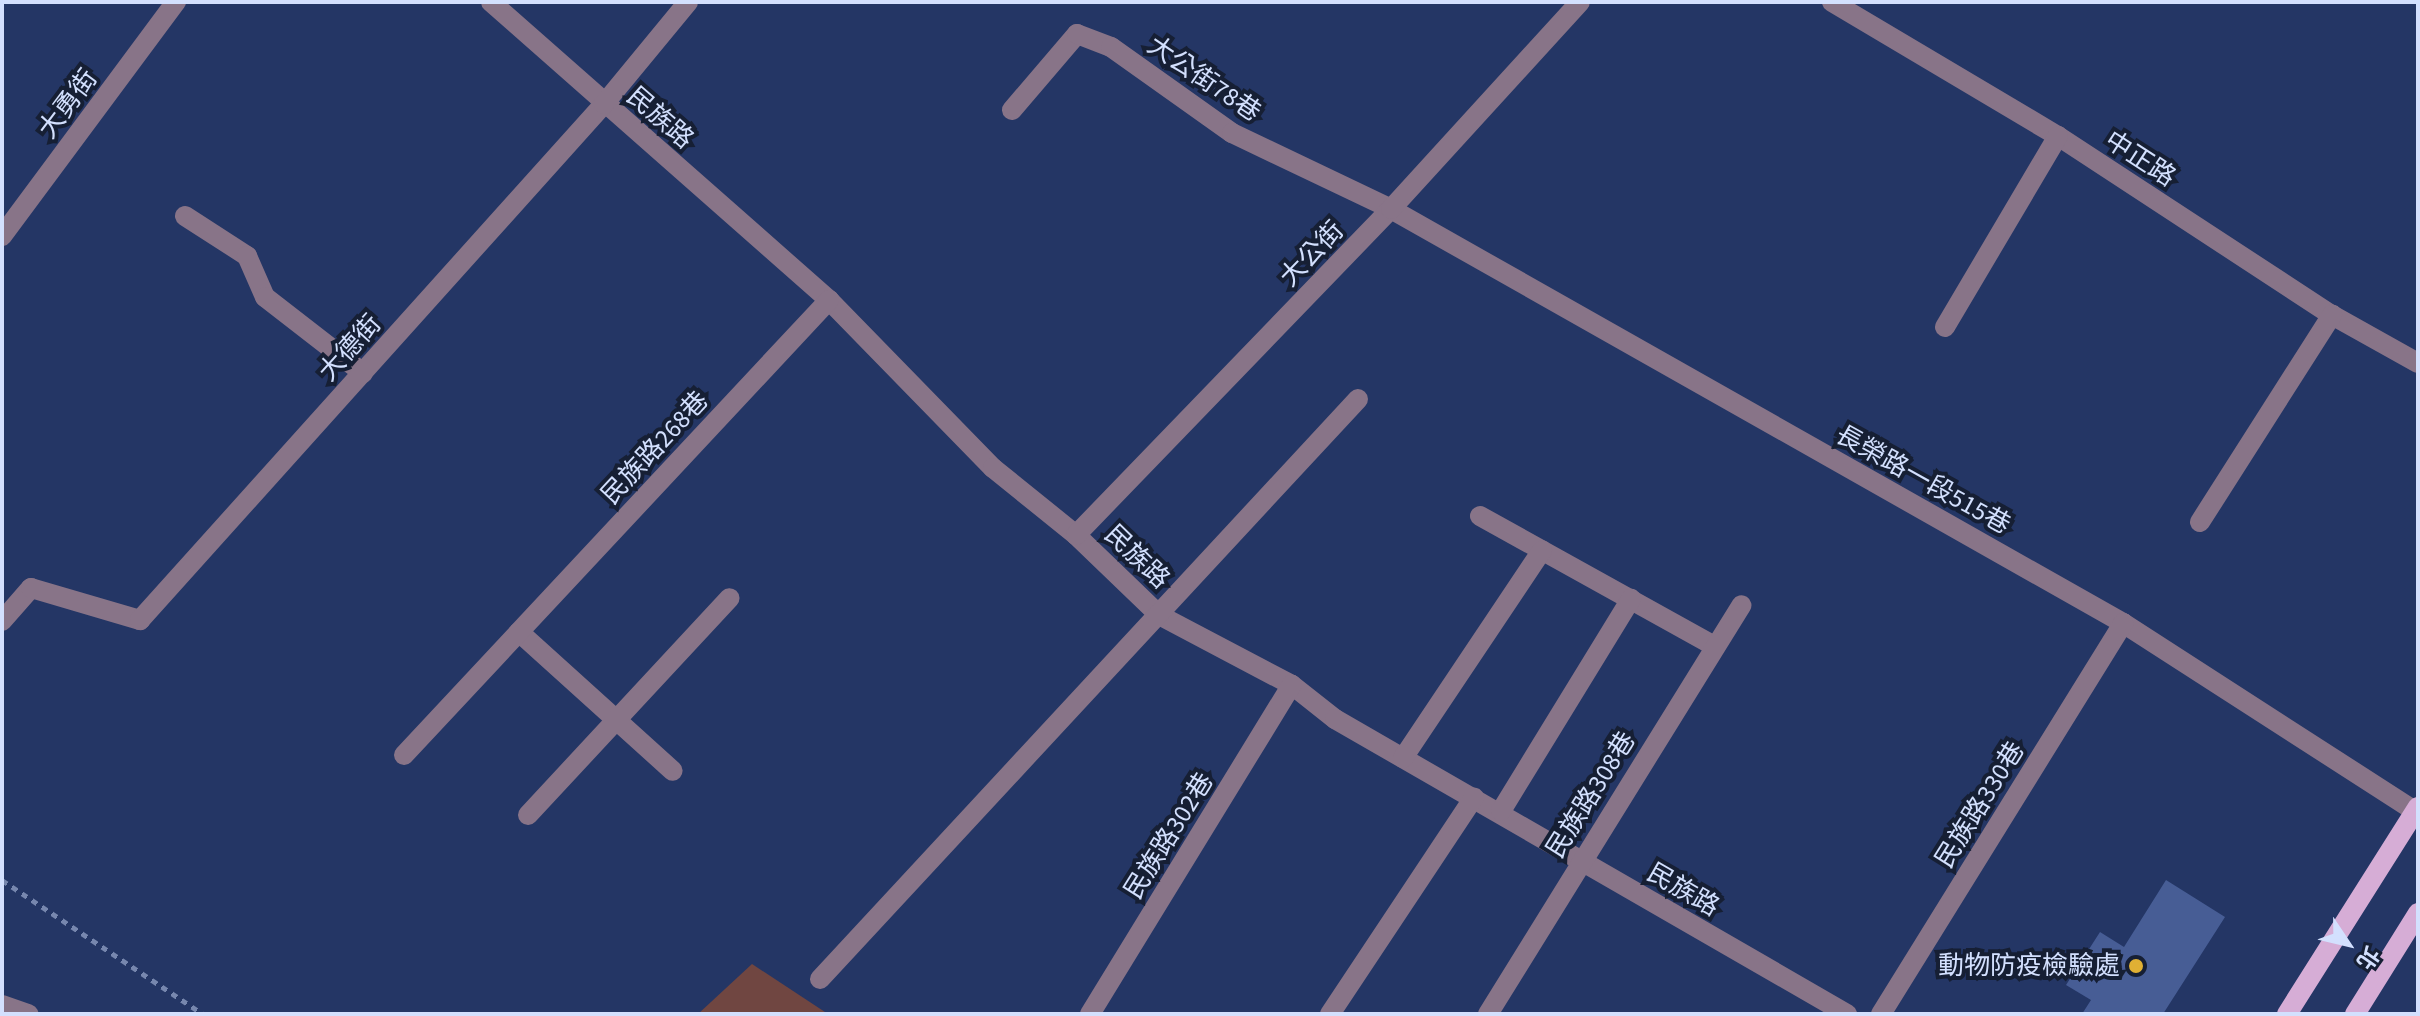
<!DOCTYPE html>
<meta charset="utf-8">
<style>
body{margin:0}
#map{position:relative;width:2420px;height:1016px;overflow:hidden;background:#243665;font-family:"Source Sans 3","Noto Sans TC",sans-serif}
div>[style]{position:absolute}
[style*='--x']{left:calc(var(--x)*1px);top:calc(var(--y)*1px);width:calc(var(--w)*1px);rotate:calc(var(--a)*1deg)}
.green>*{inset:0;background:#704641}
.building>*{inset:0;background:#475d95}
.path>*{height:5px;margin-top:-2.5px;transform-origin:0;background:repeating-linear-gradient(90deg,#7787ae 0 6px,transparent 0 12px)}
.minor>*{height:20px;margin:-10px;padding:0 10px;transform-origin:10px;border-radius:10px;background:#887488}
.major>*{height:20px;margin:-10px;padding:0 10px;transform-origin:10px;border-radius:10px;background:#d6add6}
.dots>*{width:22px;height:22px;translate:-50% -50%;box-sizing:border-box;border:4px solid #161f34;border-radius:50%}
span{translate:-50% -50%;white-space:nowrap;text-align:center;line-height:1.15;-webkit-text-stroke:8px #161f34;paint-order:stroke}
.street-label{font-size:26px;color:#d3e0fe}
.poi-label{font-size:26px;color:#d3e0fe}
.right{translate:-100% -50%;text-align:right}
.frame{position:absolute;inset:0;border:4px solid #d3e0fe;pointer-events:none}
.north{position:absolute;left:2308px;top:904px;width:80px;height:80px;-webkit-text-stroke:6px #161f34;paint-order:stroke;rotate:125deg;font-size:22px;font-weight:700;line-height:32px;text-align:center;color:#d3e0fe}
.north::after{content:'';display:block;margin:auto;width:28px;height:36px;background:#d3e0fe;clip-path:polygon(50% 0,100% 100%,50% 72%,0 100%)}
</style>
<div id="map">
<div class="green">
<i style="clip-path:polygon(752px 964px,828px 1014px,698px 1014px)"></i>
</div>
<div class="building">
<i style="clip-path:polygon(2166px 880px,2225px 917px,2163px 1014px,2082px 1014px,2091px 1000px,2066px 985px,2100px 932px,2124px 947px)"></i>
</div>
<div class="path">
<i style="--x:2;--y:880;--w:242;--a:33.7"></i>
</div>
<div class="minor">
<i style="--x:491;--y:2;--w:451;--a:41.4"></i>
<i style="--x:829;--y:300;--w:235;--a:45.7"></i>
<i style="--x:993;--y:468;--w:107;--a:38.9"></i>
<i style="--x:1076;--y:535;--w:115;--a:43.9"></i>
<i style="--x:1159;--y:615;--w:150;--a:27.8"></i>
<i style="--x:1292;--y:685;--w:55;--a:38.3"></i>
<i style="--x:1335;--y:719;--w:591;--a:29.95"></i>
<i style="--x:1832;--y:2;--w:263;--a:30.7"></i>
<i style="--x:2058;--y:136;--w:327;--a:33.2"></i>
<i style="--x:2332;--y:315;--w:98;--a:29.2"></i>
<i style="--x:1012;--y:110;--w:100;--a:-49.5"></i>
<i style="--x:1077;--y:34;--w:36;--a:21"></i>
<i style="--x:1111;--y:47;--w:148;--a:35.4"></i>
<i style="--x:1232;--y:133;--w:176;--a:25.5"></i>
<i style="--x:1391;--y:209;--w:841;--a:29.49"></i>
<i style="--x:2123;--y:623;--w:351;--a:32.8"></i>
<i style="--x:185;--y:216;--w:74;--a:32.8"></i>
<i style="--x:247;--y:256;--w:45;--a:66.3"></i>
<i style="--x:265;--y:297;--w:124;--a:37.8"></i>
<i style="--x:2;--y:236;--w:292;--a:-53.4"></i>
<i style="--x:1945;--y:327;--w:222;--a:-59.4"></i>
<i style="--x:1480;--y:516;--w:269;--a:29"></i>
<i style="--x:2200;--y:522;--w:246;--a:-57.5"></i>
<i style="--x:1076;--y:535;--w:453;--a:-46"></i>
<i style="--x:1391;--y:209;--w:280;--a:-47.6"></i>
<i style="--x:2;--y:621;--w:44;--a:-48.7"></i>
<i style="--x:31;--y:588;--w:114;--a:16.4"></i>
<i style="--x:140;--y:620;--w:694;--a:-48.04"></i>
<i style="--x:604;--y:104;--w:132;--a:-50.5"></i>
<i style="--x:519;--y:632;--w:207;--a:42.1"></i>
<i style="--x:404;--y:755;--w:623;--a:-46.95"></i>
<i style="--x:1403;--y:758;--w:250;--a:-56.2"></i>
<i style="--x:1501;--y:811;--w:249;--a:-58.5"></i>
<i style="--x:528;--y:815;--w:296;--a:-47.1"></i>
<i style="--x:820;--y:979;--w:791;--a:-47.15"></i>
<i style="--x:2;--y:1005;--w:28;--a:19"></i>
<i style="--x:1090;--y:1014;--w:386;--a:-58.5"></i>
<i style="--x:1330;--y:1014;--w:260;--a:-56.4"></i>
<i style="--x:1488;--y:1014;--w:481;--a:-58.2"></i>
<i style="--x:1881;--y:1014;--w:460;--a:-58.2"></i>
</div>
<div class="major">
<i style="--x:2287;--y:1014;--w:245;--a:-57.7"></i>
<i style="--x:2355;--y:1014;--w:119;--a:-58"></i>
</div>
<div class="dots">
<i style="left:2136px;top:966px;background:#e0b034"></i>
</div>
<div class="street-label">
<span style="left:1204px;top:79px;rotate:34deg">大公街78巷</span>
<span style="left:68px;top:104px;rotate:-53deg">大勇街</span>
<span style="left:660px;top:118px;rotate:41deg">民族路</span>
<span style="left:2140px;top:159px;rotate:33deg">中正路</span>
<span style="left:1312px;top:254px;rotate:-46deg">大公街</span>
<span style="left:350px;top:348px;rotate:-48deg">大德街</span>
<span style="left:655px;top:448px;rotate:-47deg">民族路268巷</span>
<span style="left:1923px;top:480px;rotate:29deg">長榮路一段515巷</span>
<span style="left:1137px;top:557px;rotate:44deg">民族路</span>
<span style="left:1591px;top:795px;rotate:-58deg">民族路308巷</span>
<span style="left:1980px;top:805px;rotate:-58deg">民族路330巷</span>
<span style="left:1169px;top:836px;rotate:-58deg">民族路302巷</span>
<span style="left:1683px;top:890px;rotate:30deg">民族路</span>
</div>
<div class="poi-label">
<span class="right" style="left:2120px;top:966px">動物防疫檢驗處</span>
</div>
<div class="frame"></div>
<div class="north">北</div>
</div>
